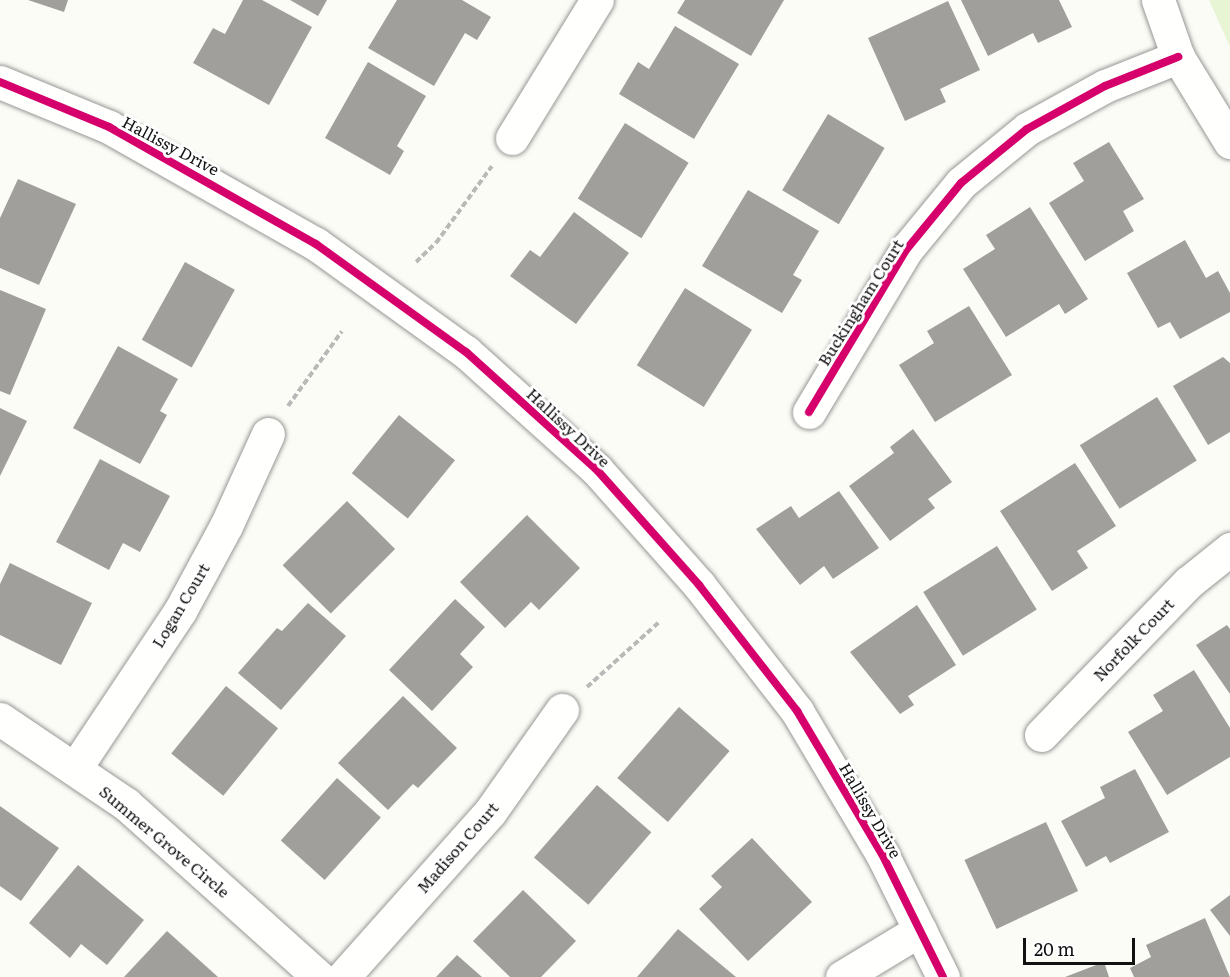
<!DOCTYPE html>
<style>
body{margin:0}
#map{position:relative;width:1230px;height:977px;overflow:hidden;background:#fcfcf7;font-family:Literata,serif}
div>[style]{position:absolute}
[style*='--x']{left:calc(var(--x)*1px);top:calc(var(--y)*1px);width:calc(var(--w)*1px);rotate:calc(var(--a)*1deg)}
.green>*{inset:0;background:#e7f5d5}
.building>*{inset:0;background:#a19f9c;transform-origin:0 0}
.path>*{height:4px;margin-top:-2px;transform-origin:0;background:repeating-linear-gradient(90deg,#b9b9b8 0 6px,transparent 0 9px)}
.roads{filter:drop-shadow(0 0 2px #979795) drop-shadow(0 0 2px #979795)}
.minor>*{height:33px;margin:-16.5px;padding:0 16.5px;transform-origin:16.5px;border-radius:16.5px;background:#fffffe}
.tertiary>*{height:33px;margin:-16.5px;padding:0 16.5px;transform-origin:16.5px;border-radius:16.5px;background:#fffffe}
.cycleway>*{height:8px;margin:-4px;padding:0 4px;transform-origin:4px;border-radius:4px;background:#d6006c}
span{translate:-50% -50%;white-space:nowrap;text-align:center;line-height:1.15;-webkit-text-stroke:6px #fff;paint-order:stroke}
.street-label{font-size:16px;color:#111}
.scale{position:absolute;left:1023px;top:938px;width:112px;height:27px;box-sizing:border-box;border:3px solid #111;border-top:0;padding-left:8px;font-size:18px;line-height:21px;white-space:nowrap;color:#111;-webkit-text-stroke:4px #fff;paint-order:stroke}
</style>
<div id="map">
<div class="green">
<i style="clip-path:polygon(1209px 0,1230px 0,1230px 47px)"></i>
</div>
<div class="building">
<i style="clip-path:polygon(28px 0,68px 0,64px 12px)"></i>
<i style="clip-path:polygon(243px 0,262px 0,312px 27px,269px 105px,193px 63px,213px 28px,225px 34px)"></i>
<i style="clip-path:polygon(290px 0,327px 0,318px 16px)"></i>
<i style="clip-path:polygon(397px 0,462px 0,491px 17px,477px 40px,465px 33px,434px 86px,368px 48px)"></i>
<i style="clip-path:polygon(685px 0,784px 0,751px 56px,677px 13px)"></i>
<i style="clip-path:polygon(961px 0,1059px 0,1072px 27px,1038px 43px,1033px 33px,988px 56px)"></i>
<i style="clip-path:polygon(948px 1px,980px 70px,940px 89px,946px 102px,905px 121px,868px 38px)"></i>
<i style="clip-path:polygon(675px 26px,739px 64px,694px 139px,619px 94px,638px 62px,649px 69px)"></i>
<i style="clip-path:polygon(368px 62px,426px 96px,397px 146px,404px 151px,390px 175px,325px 138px)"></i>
<i style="left:828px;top:114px;width:66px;height:89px;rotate:31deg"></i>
<i style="left:625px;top:123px;width:75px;height:89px;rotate:32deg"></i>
<i style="clip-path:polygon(1109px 142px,1144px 199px,1123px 211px,1134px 231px,1085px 261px,1049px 203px,1084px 181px,1073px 163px)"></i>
<i style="clip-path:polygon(18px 179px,76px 204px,39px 285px,0 268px,0 218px)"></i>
<i style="clip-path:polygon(748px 190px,819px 231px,793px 275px,802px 280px,782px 313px,702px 266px)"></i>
<i style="clip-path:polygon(1030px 207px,1088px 299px,1065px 314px,1059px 304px,1006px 337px,963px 269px,995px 249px,986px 235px)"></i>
<i style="clip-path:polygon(574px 212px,629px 253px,576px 324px,510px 276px,530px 250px,540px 257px)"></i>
<i style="clip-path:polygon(1185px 240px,1206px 278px,1218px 271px,1230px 293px,1230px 312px,1180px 339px,1170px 322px,1158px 328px,1127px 273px)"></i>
<i style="left:185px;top:262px;width:57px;height:89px;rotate:29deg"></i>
<i style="left:685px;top:288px;width:79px;height:91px;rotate:32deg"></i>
<i style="clip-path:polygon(0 290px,46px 309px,10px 395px,0 391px)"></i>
<i style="clip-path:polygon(969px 306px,1012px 375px,935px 422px,899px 365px,934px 343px,927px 331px)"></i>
<i style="clip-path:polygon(118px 346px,178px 379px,160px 411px,167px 415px,140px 464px,73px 428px)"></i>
<i style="clip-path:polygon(1223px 357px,1230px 363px,1230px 432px,1208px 445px,1173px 386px)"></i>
<i style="left:1157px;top:397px;width:75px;height:91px;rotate:58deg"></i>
<i style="clip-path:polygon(0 408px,27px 421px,0 476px)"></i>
<i style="left:399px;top:415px;width:72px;height:75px;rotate:39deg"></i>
<i style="clip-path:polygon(913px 429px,952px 482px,928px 499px,935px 508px,890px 541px,849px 486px,894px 453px,890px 447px)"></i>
<i style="clip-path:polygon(100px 459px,170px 496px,140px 552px,123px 543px,109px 570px,56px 542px)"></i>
<i style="clip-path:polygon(1075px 463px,1116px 526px,1077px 551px,1088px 568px,1052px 591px,1000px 511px)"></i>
<i style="clip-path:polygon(839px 491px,879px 548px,833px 579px,824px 566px,800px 585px,756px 529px,791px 506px,799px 518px)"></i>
<i style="left:347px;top:501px;width:68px;height:91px;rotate:45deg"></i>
<i style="clip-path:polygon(527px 515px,580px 568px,539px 610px,531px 602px,505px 628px,460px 582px)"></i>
<i style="left:997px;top:546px;width:75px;height:87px;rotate:58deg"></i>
<i style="clip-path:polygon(10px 563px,92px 603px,61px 665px,0 635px,0 584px)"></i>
<i style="clip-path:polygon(455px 599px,485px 627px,460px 654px,473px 667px,432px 711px,389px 670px)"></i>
<i style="clip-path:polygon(308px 603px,346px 636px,281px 710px,238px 673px,277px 628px,282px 631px)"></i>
<i style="clip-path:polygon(917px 605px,956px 665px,908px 696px,914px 705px,900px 714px,850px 652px)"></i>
<i style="clip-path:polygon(1227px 625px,1230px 629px,1230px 694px,1196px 645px)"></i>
<i style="clip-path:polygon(1194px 670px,1230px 728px,1230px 757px,1167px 795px,1128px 732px,1163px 711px,1153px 695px)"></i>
<i style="left:226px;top:686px;width:67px;height:87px;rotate:39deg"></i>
<i style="clip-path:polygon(403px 696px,457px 748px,418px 788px,413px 784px,388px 810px,338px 763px)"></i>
<i style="left:679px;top:707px;width:67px;height:94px;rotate:41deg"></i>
<i style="clip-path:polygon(1135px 769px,1169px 832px,1110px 863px,1106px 856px,1086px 867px,1061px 821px,1105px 798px,1100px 787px)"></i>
<i style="left:337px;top:778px;width:59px;height:84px;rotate:42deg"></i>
<i style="left:597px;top:785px;width:72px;height:96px;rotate:41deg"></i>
<i style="clip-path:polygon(0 806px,59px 848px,21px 901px,0 886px)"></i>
<i style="left:1046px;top:822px;width:76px;height:90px;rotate:65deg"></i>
<i style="clip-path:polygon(752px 838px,812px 902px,748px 961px,699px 909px,722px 887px,711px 876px)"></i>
<i style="clip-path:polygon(78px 865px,144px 920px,107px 965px,81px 944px,70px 958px,29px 923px)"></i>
<i style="clip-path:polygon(523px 890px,576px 941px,541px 977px,510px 977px,473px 941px)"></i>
<i style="clip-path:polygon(1230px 895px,1230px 936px,1210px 910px)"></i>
<i style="clip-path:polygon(1205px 918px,1230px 977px,1134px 977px,1130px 968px,1151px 957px,1146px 945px)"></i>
<i style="clip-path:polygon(678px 929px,736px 977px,637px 977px)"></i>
<i style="clip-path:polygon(167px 931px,218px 977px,124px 977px)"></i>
<i style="clip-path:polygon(457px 955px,482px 977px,436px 977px)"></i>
<i style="clip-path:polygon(1104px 962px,1109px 977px,1065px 977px)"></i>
</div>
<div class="path">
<i style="--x:416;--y:262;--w:28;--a:-44"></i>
<i style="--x:436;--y:243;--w:95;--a:-54"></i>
<i style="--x:288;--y:406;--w:92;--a:-54.2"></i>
<i style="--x:587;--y:687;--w:96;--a:-42"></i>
</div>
<div class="roads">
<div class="minor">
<i style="--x:1158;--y:0;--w:60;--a:70.7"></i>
<i style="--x:1178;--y:57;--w:100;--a:58.5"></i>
<i style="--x:512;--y:138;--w:162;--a:-58.4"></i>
<i style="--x:809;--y:412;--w:189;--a:-59.1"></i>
<i style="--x:906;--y:250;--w:87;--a:-50.6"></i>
<i style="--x:961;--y:183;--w:85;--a:-39.3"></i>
<i style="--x:1027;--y:129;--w:89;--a:-28.9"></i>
<i style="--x:1105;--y:86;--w:79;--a:-21.7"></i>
<i style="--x:0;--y:719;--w:152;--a:34"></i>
<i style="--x:126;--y:804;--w:259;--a:41.9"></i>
<i style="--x:1041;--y:735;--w:213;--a:-46"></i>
<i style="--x:1189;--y:582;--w:53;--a:-38.8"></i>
<i style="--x:76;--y:767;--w:187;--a:-56.3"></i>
<i style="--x:180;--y:611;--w:97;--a:-61.6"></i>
<i style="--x:226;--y:526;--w:101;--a:-65.5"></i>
<i style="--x:343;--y:977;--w:221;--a:-48.3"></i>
<i style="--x:490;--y:812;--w:125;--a:-54.8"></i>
<i style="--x:842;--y:977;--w:91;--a:-31.1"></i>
</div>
<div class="tertiary">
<i style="--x:0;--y:82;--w:118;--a:22.4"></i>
<i style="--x:109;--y:127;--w:238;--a:29.5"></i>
<i style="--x:316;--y:244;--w:185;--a:35.8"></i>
<i style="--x:466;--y:352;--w:176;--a:42"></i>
<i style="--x:597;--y:470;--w:154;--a:48.4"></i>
<i style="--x:699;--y:585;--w:160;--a:52.1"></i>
<i style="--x:797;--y:711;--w:166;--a:59.3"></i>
<i style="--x:882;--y:854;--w:137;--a:63.6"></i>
</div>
</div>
<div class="cycleway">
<i style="--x:0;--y:82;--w:118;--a:22.4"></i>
<i style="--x:109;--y:127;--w:238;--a:29.5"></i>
<i style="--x:316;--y:244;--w:185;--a:35.8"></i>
<i style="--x:466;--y:352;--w:176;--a:42"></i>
<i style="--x:597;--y:470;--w:154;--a:48.4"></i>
<i style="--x:699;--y:585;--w:160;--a:52.1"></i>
<i style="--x:797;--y:711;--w:166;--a:59.3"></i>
<i style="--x:882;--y:854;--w:137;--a:63.6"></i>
<i style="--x:809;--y:412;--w:189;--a:-59.1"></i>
<i style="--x:906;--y:250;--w:87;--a:-50.6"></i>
<i style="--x:961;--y:183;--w:85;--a:-39.3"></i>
<i style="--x:1027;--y:129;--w:89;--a:-28.9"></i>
<i style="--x:1105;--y:86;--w:79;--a:-21.7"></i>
</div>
<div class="street-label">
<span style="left:171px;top:145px;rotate:28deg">Hallissy Drive</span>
<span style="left:860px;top:302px;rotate:-58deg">Buckingham Court</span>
<span style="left:569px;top:427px;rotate:43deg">Hallissy Drive</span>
<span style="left:180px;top:605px;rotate:-59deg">Logan Court</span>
<span style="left:1133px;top:639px;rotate:-46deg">Norfolk Court</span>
<span style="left:871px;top:810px;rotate:60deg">Hallissy Drive</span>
<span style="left:165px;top:841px;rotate:40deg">Summer Grove Circle</span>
<span style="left:457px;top:847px;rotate:-49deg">Madison Court</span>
</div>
<div class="scale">20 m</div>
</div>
